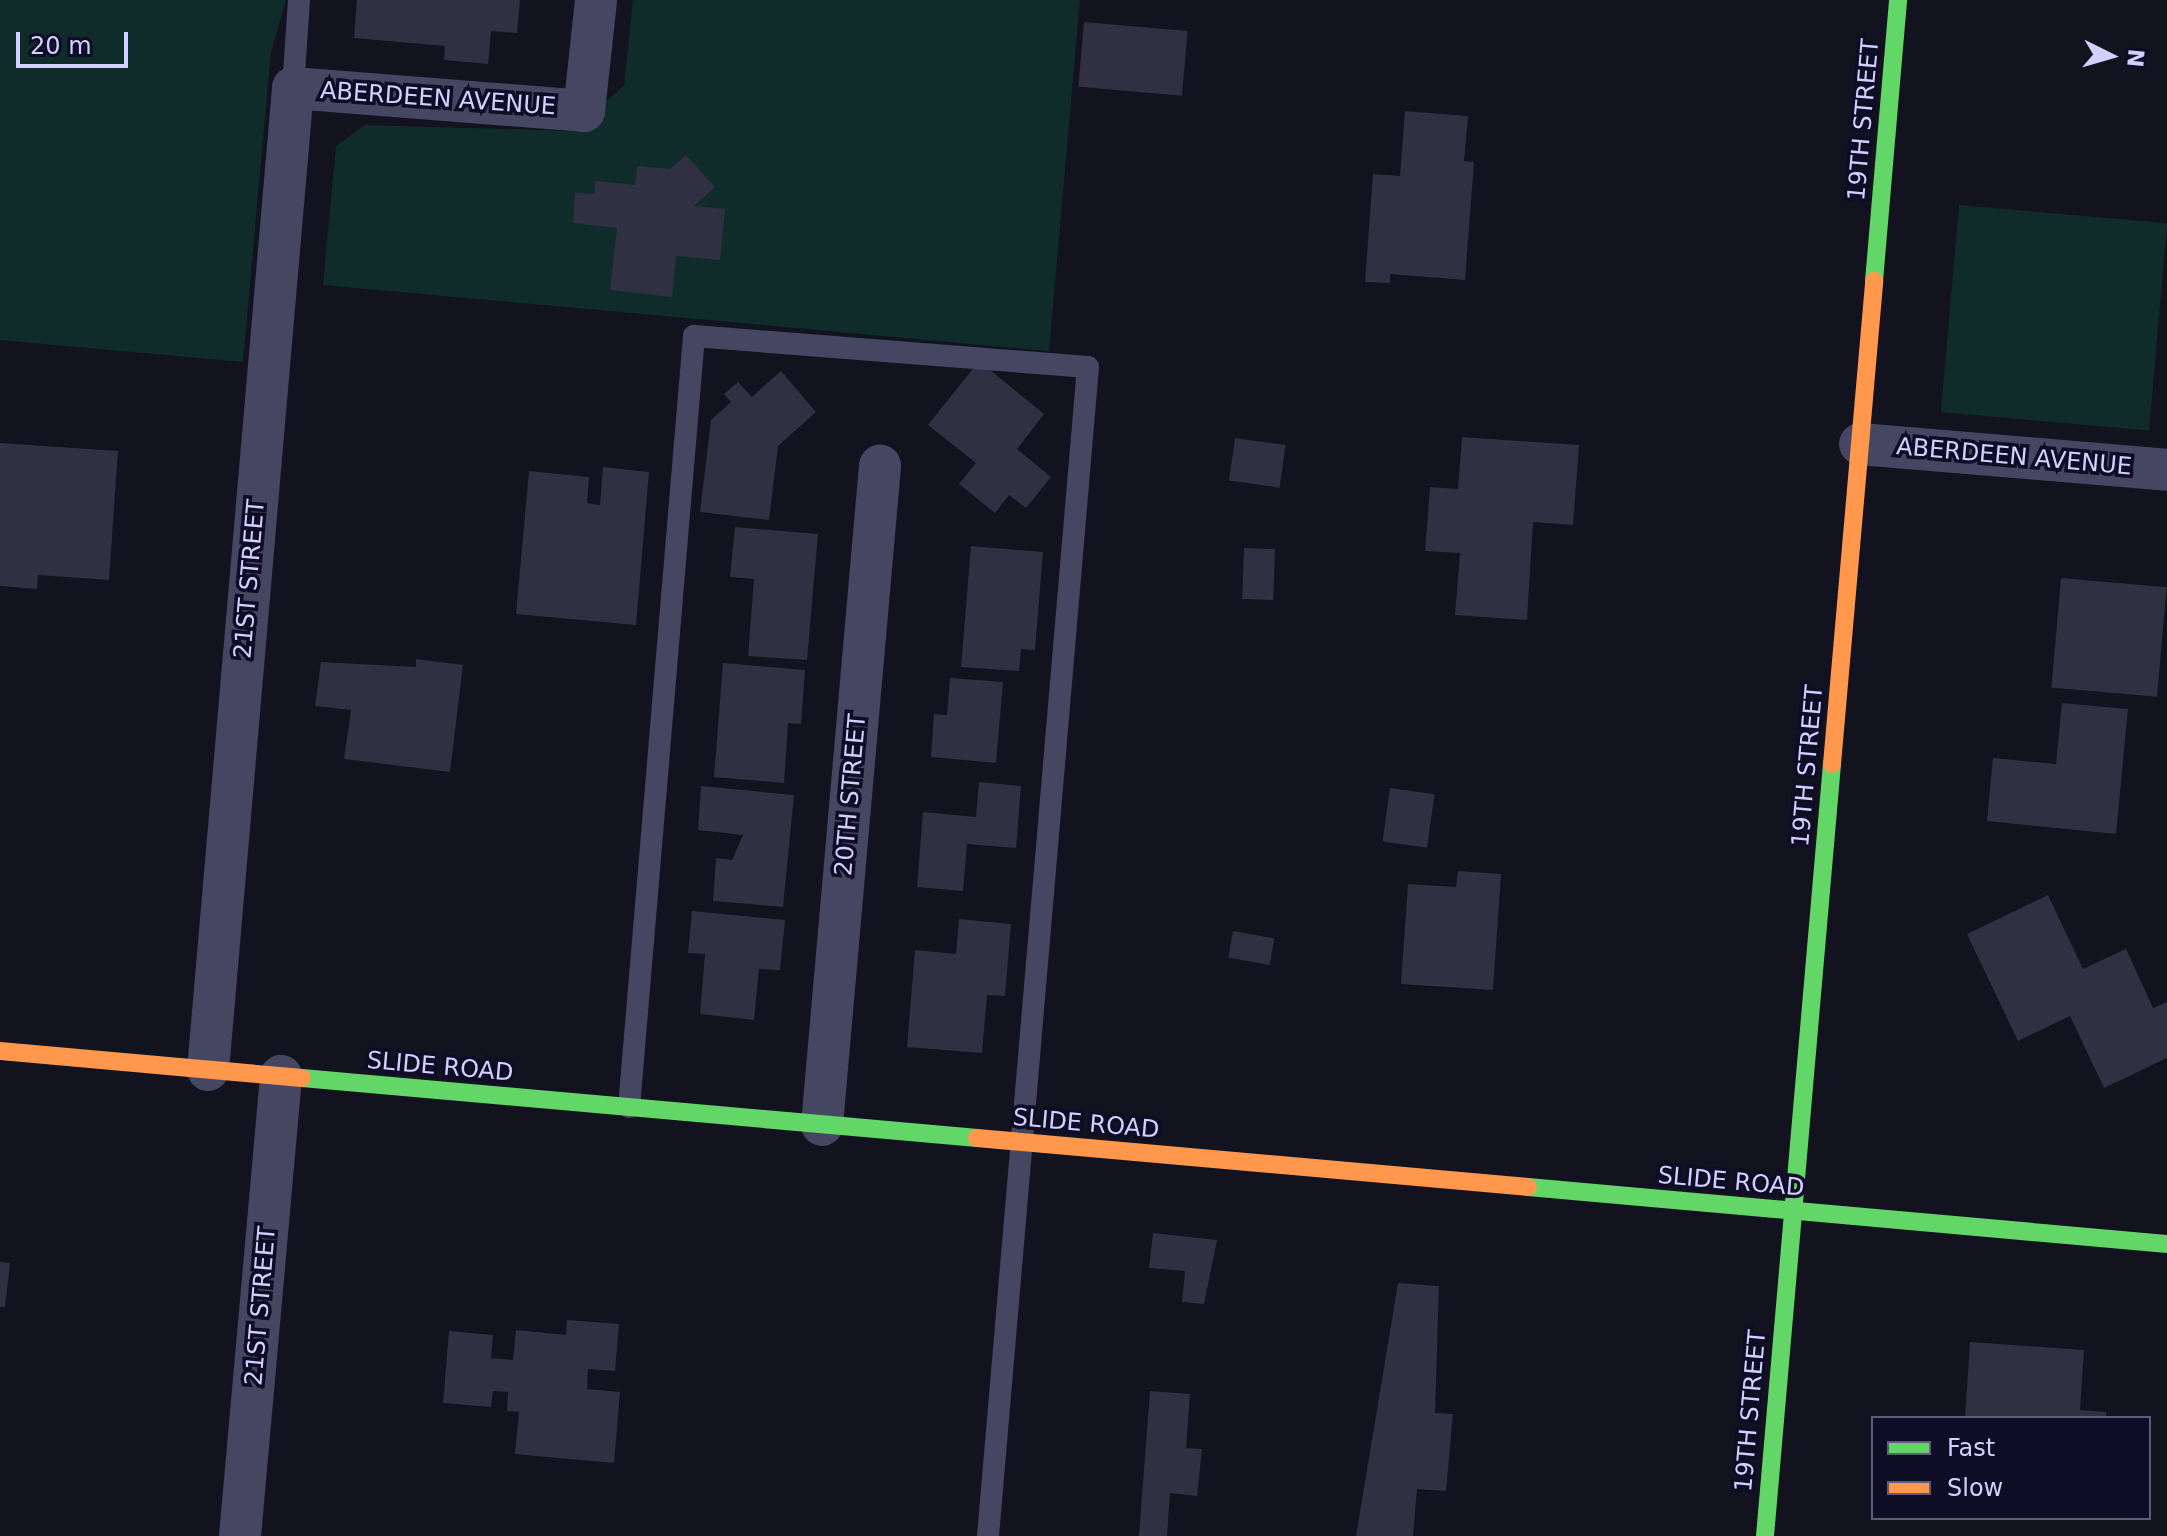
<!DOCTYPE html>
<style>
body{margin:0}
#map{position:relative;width:2167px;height:1536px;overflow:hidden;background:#13121f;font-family:"DejaVu Sans",sans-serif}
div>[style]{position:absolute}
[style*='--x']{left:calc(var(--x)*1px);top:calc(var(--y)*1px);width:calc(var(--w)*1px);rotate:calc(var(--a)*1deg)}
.green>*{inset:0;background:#0f2c2b;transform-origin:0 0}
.building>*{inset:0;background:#312f42;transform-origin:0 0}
.lane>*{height:22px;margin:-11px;padding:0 11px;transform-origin:11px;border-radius:11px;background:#454661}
.street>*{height:42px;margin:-21px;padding:0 21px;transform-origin:21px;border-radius:21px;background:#454661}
.fast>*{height:18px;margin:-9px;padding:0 9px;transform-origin:9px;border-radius:9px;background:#63d668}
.slow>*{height:18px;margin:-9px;padding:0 9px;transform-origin:9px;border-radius:9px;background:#ff974d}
span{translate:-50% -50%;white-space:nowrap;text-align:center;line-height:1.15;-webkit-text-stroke:7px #0f0c25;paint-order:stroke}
.street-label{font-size:24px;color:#d3d0ff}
.legend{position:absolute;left:1871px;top:1416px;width:280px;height:104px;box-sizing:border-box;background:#0f0c25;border:2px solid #5d5a7c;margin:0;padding:10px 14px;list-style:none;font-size:24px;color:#d3d0ff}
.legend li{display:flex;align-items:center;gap:16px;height:40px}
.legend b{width:40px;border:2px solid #5d5a7c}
.north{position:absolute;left:2071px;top:16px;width:80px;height:80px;-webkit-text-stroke:6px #0f0c25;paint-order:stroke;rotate:95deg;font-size:22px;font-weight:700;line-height:32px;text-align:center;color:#d3d0ff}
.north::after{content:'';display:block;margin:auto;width:28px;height:36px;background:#d3d0ff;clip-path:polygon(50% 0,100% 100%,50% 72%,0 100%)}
.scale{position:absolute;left:16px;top:32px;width:112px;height:36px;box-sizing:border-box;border:4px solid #d3d0ff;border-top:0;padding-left:10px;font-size:24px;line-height:28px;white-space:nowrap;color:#d3d0ff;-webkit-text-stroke:6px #0f0c25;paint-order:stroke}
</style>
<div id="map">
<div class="green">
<i style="clip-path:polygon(0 0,286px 0,271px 52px,243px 362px,0 340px)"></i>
<i style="clip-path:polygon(633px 0,1080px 0,1049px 351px,323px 285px,336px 146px,365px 125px,574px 131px,624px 85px)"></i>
<i style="left:1959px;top:205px;width:209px;height:208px;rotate:5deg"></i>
</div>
<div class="building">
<i style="clip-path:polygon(357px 0,520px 0,517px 33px,491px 31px,488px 64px,444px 60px,445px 46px,354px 38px)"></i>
<i style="left:1084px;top:22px;width:104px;height:65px;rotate:5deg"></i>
<i style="clip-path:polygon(1405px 111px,1468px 116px,1464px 161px,1474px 162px,1465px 280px,1390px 274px,1390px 283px,1365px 282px,1373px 174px,1400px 176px)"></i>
<i style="clip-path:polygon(686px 155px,715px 187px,694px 206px,725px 209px,720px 260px,676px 256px,672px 297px,610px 290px,617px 228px,573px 223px,575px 193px,594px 194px,595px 181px,635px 185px,637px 166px,670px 169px)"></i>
<i style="clip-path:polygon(979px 361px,1044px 414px,1017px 449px,1051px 477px,1026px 508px,1009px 495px,995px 513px,959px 484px,976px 463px,928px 425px)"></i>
<i style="clip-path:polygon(781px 371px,816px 412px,778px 446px,769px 520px,700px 512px,711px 420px,731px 402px,724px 394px,738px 382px,752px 397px)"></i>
<i style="clip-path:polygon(1462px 437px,1579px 445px,1573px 525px,1533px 522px,1527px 620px,1455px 615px,1460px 553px,1425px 551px,1430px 487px,1458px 489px)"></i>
<i style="left:1235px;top:438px;width:51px;height:43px;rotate:8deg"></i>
<i style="clip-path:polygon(0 443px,118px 451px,109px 580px,38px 575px,37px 589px,0 586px)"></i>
<i style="clip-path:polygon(603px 467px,649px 472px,636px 625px,516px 614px,529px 471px,589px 477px,587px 503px,600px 505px)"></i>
<i style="clip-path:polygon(735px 527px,818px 534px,807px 660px,748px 656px,754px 579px,730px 577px)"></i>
<i style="clip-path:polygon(971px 546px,1043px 552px,1035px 650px,1021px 649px,1019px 671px,961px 667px)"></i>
<i style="left:1244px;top:548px;width:31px;height:51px;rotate:2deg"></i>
<i style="left:2061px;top:578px;width:106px;height:110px;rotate:5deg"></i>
<i style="clip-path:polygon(416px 659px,463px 665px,450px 772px,344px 759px,351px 710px,315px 706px,321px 662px,416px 667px)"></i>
<i style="clip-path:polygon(723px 663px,805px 670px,801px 724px,788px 723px,784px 783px,714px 777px)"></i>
<i style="clip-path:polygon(950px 678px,1003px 682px,996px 763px,931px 757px,934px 714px,947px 715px)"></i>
<i style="clip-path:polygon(2062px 703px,2128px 709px,2116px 834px,1987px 821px,1993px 758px,2056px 764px)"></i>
<i style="clip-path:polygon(979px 782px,1021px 786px,1016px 848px,967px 844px,963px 891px,917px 887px,923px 812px,976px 817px)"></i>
<i style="clip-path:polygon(701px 786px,794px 795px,783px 907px,713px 901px,716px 858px,732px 860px,743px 835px,698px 830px)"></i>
<i style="left:1390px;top:788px;width:45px;height:54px;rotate:8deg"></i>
<i style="clip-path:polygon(1458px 871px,1501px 874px,1493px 990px,1401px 984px,1408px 884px,1456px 887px)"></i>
<i style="clip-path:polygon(2048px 895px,2083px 969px,2126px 949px,2153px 1008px,2167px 1002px,2167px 1058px,2104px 1088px,2070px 1016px,2018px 1041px,1967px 934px)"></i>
<i style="clip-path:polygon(692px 911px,785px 920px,780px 970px,759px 969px,754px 1020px,700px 1014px,705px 954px,688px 953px)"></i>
<i style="clip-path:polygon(959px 919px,1011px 924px,1005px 996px,987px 995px,982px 1053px,907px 1047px,915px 950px,956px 954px)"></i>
<i style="left:1233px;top:931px;width:42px;height:27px;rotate:10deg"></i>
<i style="clip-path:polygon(1153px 1233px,1217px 1240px,1204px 1304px,1182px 1302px,1185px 1271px,1149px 1268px)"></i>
<i style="clip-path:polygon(0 1262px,10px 1263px,5px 1307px,0 1307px)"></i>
<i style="clip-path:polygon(1398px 1283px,1439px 1286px,1435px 1413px,1453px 1414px,1446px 1491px,1417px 1489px,1413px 1536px,1356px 1536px)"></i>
<i style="clip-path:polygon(567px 1320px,619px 1324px,615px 1371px,588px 1369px,587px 1389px,620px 1392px,614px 1463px,515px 1454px,519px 1412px,507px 1411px,508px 1392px,493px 1391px,491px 1407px,443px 1403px,449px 1331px,493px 1335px,491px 1358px,513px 1360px,516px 1330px,566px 1335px)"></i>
<i style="clip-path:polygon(1970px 1342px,2084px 1350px,2080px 1410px,2106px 1412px,2106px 1418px,1965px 1418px)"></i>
<i style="clip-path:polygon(1150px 1391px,1190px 1394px,1186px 1448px,1202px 1449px,1197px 1496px,1170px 1493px,1167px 1536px,1139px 1536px)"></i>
</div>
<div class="lane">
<i style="--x:293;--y:88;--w:88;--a:-86.1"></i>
<i style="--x:629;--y:1107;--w:774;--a:-85.18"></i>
<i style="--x:694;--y:336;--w:395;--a:4.5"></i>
<i style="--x:1088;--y:367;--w:1173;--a:94.89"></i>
</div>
<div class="street">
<i style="--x:1860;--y:444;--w:308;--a:4.8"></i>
<i style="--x:208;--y:1070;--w:986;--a:-85.05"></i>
<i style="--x:293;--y:88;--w:292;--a:4.5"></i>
<i style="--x:584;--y:111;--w:112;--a:-83.8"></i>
<i style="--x:822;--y:1125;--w:662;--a:-84.97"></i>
<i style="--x:240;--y:1536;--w:462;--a:-84.9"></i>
</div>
<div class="fast">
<i style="--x:1874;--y:281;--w:282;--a:-85.1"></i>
<i style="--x:302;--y:1078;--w:678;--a:5.08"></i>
<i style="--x:1528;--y:1187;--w:642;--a:5.1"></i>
<i style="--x:1765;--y:1536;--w:775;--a:-85.04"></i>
</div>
<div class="slow">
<i style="--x:1832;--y:764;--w:485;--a:-85"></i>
<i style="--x:0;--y:1051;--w:303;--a:5.1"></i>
<i style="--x:977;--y:1138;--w:553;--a:5.08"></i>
</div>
<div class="street-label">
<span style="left:438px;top:99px;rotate:4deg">ABERDEEN AVENUE</span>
<span style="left:1864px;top:120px;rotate:-85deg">19TH STREET</span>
<span style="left:2014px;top:457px;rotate:5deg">ABERDEEN AVENUE</span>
<span style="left:250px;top:579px;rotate:-85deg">21ST STREET</span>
<span style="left:1808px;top:766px;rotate:-85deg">19TH STREET</span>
<span style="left:851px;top:795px;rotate:-85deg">20TH STREET</span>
<span style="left:440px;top:1067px;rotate:5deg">SLIDE ROAD</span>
<span style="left:1086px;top:1124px;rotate:5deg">SLIDE ROAD</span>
<span style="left:1731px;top:1182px;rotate:5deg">SLIDE ROAD</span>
<span style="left:261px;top:1306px;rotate:-85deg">21ST STREET</span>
<span style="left:1751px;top:1411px;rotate:-85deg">19TH STREET</span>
</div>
<ul class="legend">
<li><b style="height:10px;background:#63d668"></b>Fast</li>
<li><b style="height:10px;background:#ff974d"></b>Slow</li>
</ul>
<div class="north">N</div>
<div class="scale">20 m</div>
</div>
